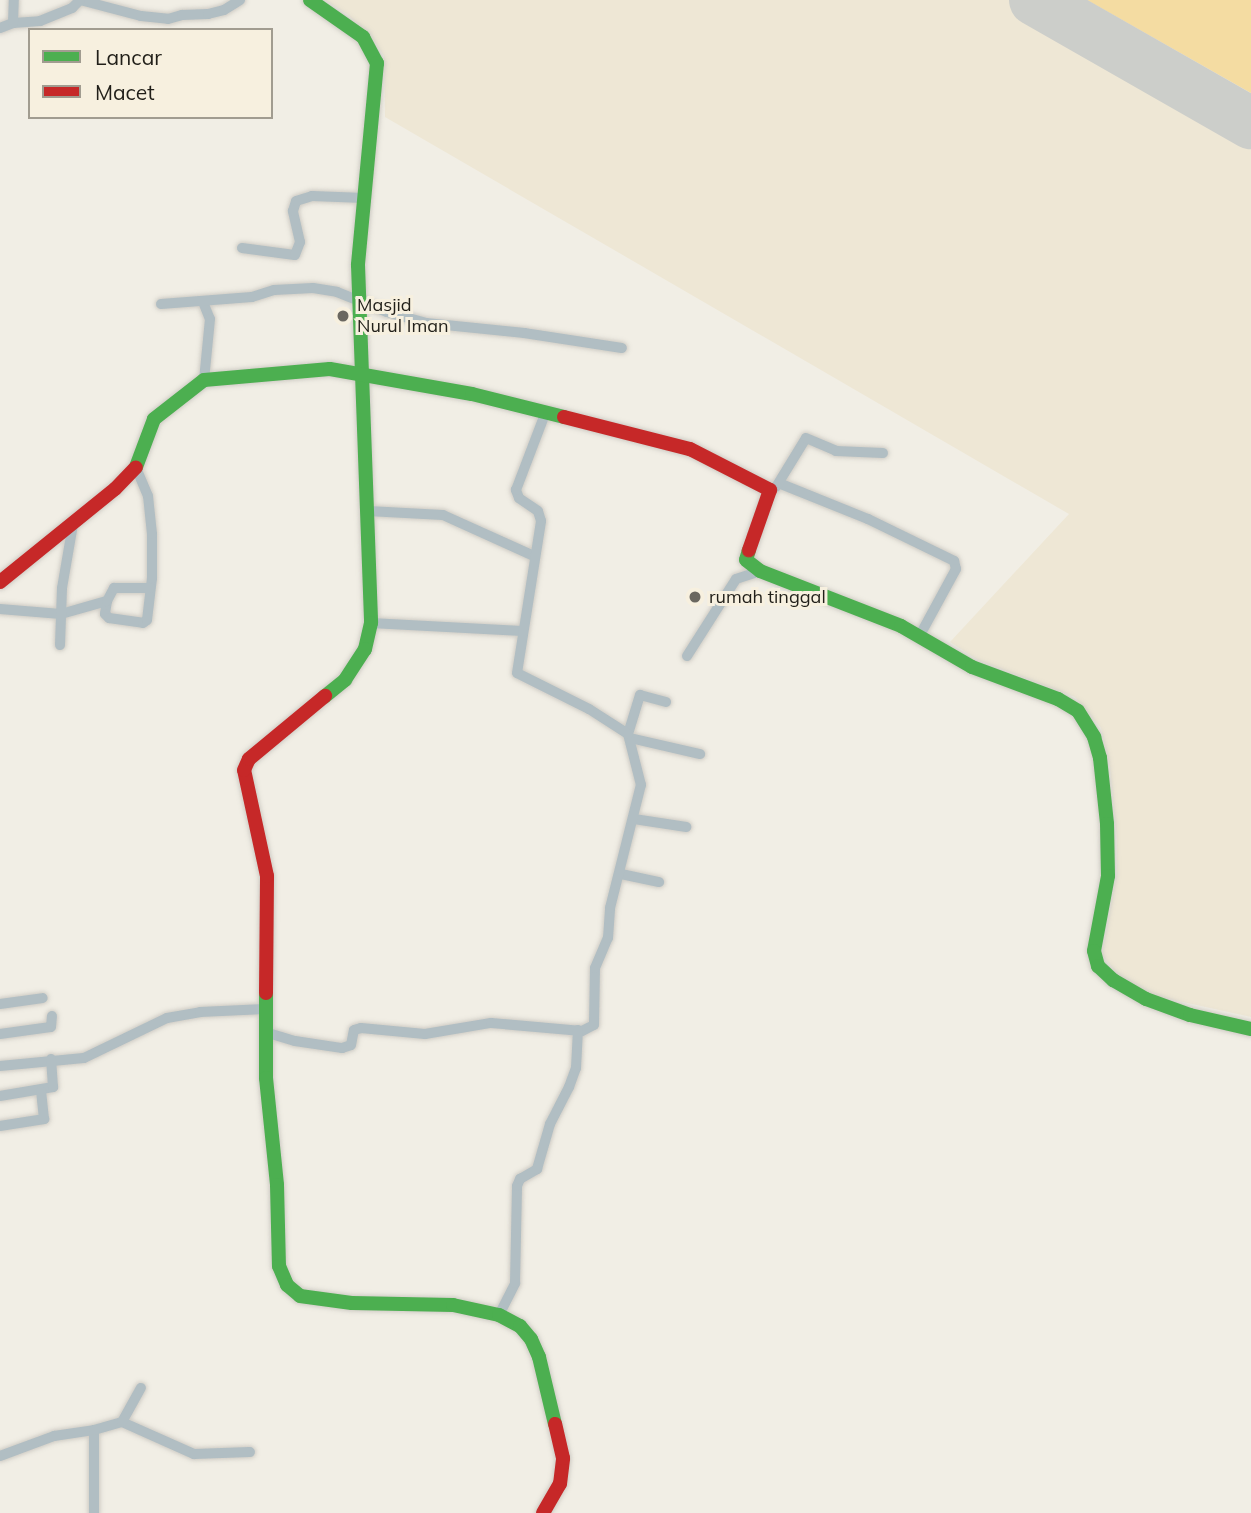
<!DOCTYPE html>
<style>
body{margin:0}
#map{position:relative;width:1251px;height:1513px;overflow:hidden;background:#f1eee5;font-family:Mulish,sans-serif}
div>[style]{position:absolute}
[style*='--x']{left:calc(var(--x)*1px);top:calc(var(--y)*1px);width:calc(var(--w)*1px);rotate:calc(var(--a)*1deg)}
.built>*{inset:0;background:#eee7d5}
.green>*{inset:0;background:#f4dca2}
.runway>*{height:52px;margin:-26px;padding:0 26px;transform-origin:26px;border-radius:26px;background:#ccceca}
.roads{filter:drop-shadow(0 0 2px #cfccc5) drop-shadow(0 0 2px #cfccc5)}
.street>*{height:10px;margin:-5px;padding:0 5px;transform-origin:5px;border-radius:5px;background:#b1bec3}
.fast>*{height:14px;margin:-7px;padding:0 7px;transform-origin:7px;border-radius:7px;background:#4caf50}
.jam>*{height:14px;margin:-7px;padding:0 7px;transform-origin:7px;border-radius:7px;background:#c62828}
.dots>*{width:19px;height:19px;translate:-50% -50%;box-sizing:border-box;border:4px solid #f7f0df;border-radius:50%}
span{translate:-50% -50%;white-space:nowrap;text-align:center;line-height:1.15;-webkit-text-stroke:6px #f7f0df;paint-order:stroke}
.poi-label{font-size:18px;color:#211f19}
.left{translate:0 -50%;text-align:left}
.legend{position:absolute;left:28px;top:28px;width:245px;height:91px;box-sizing:border-box;background:#f7f0df;border:2px solid #a19c90;margin:0;padding:9px 12px;list-style:none;font-size:21px;color:#211f19}
.legend li{display:flex;align-items:center;gap:14px;height:35px}
.legend b{width:35px;border:2px solid #a19c90}
</style>
<div id="map">
<div class="built">
<i style="clip-path:polygon(325px 0,1251px 0,1251px 1017px,1156px 996px,1120px 977px,1102px 955px,1117px 873px,1117px 839px,1110px 767px,1101px 728px,1075px 697px,978px 660px,950px 642px,1069px 514px,385px 117px,384px 56px,371px 36px,347px 14px)"></i>
</div>
<div class="green">
<i style="clip-path:polygon(1087px 0,1251px 0,1251px 93px)"></i>
</div>
<div class="runway">
<i style="--x:1035;--y:0;--w:249;--a:29.7"></i>
</div>
<div class="roads">
<div class="street">
<i style="--x:80;--y:0;--w:63;--a:14.7"></i>
<i style="--x:141;--y:16;--w:27;--a:6"></i>
<i style="--x:168;--y:19;--w:15;--a:-16"></i>
<i style="--x:182;--y:15;--w:26;--a:-2"></i>
<i style="--x:208;--y:14;--w:16;--a:-14"></i>
<i style="--x:224;--y:10;--w:19;--a:-32"></i>
<i style="--x:13;--y:23;--w:27;--a:-4"></i>
<i style="--x:40;--y:21;--w:35;--a:-22"></i>
<i style="--x:72;--y:8;--w:11;--a:-45"></i>
<i style="--x:0;--y:28;--w:14;--a:-21"></i>
<i style="--x:13;--y:23;--w:23;--a:-88"></i>
<i style="--x:242;--y:248;--w:53;--a:7.5"></i>
<i style="--x:295;--y:255;--w:14;--a:-69"></i>
<i style="--x:300;--y:242;--w:32;--a:-103"></i>
<i style="--x:293;--y:211;--w:10;--a:-73"></i>
<i style="--x:296;--y:201;--w:17;--a:-17"></i>
<i style="--x:312;--y:196;--w:52;--a:2.2"></i>
<i style="--x:203;--y:302;--w:18;--a:68"></i>
<i style="--x:210;--y:319;--w:61;--a:95.6"></i>
<i style="--x:161;--y:304;--w:91;--a:-4.4"></i>
<i style="--x:252;--y:297;--w:23;--a:-18"></i>
<i style="--x:274;--y:290;--w:39;--a:-3"></i>
<i style="--x:313;--y:288;--w:24;--a:9"></i>
<i style="--x:337;--y:292;--w:54;--a:21.8"></i>
<i style="--x:387;--y:312;--w:41;--a:15.8"></i>
<i style="--x:426;--y:323;--w:99;--a:5.8"></i>
<i style="--x:524;--y:333;--w:99;--a:8.7"></i>
<i style="--x:781;--y:484;--w:94;--a:21.9"></i>
<i style="--x:868;--y:519;--w:96;--a:26"></i>
<i style="--x:954;--y:561;--w:8;--a:76"></i>
<i style="--x:956;--y:569;--w:75;--a:118.6"></i>
<i style="--x:776;--y:487;--w:57;--a:-58.5"></i>
<i style="--x:806;--y:438;--w:33;--a:23"></i>
<i style="--x:836;--y:451;--w:47;--a:2.4"></i>
<i style="--x:368;--y:511;--w:75;--a:3.1"></i>
<i style="--x:443;--y:515;--w:100;--a:24.3"></i>
<i style="--x:107;--y:601;--w:13;--a:99"></i>
<i style="--x:105;--y:614;--w:6;--a:45"></i>
<i style="--x:109;--y:618;--w:34;--a:8"></i>
<i style="--x:143;--y:623;--w:5;--a:-37"></i>
<i style="--x:147;--y:620;--w:42;--a:-83.2"></i>
<i style="--x:152;--y:578;--w:44;--a:-90"></i>
<i style="--x:152;--y:534;--w:38;--a:-96"></i>
<i style="--x:148;--y:496;--w:30;--a:-113"></i>
<i style="--x:0;--y:609;--w:61;--a:4.7"></i>
<i style="--x:61;--y:614;--w:48;--a:-15.8"></i>
<i style="--x:107;--y:601;--w:15;--a:-62"></i>
<i style="--x:114;--y:588;--w:36;--a:0"></i>
<i style="--x:371;--y:623;--w:151;--a:3"></i>
<i style="--x:60;--y:645;--w:57;--a:-88"></i>
<i style="--x:62;--y:588;--w:65;--a:-80.2"></i>
<i style="--x:687;--y:656;--w:91;--a:-57.5"></i>
<i style="--x:736;--y:579;--w:25;--a:-18"></i>
<i style="--x:628;--y:734;--w:41;--a:-72.9"></i>
<i style="--x:640;--y:695;--w:27;--a:15"></i>
<i style="--x:630;--y:738;--w:72;--a:12.9"></i>
<i style="--x:634;--y:819;--w:53;--a:8.7"></i>
<i style="--x:621;--y:874;--w:39;--a:12"></i>
<i style="--x:0;--y:1004;--w:43;--a:-7.9"></i>
<i style="--x:265;--y:1032;--w:31;--a:17"></i>
<i style="--x:295;--y:1041;--w:48;--a:8.5"></i>
<i style="--x:342;--y:1048;--w:9;--a:-18"></i>
<i style="--x:351;--y:1045;--w:15;--a:-79"></i>
<i style="--x:354;--y:1030;--w:7;--a:-16"></i>
<i style="--x:361;--y:1028;--w:64;--a:5.4"></i>
<i style="--x:425;--y:1034;--w:67;--a:-9.5"></i>
<i style="--x:491;--y:1023;--w:91;--a:5"></i>
<i style="--x:582;--y:1031;--w:13;--a:-27"></i>
<i style="--x:594;--y:1025;--w:57;--a:-89"></i>
<i style="--x:595;--y:968;--w:33;--a:-67"></i>
<i style="--x:608;--y:938;--w:30;--a:-86"></i>
<i style="--x:610;--y:908;--w:127;--a:-75.9"></i>
<i style="--x:641;--y:785;--w:53;--a:-104.3"></i>
<i style="--x:628;--y:734;--w:46;--a:-147.3"></i>
<i style="--x:589;--y:709;--w:80;--a:-153.4"></i>
<i style="--x:517;--y:673;--w:154;--a:-81"></i>
<i style="--x:541;--y:521;--w:10;--a:-107"></i>
<i style="--x:538;--y:511;--w:23;--a:-146"></i>
<i style="--x:519;--y:498;--w:9;--a:-111"></i>
<i style="--x:516;--y:490;--w:81;--a:-69.1"></i>
<i style="--x:0;--y:1034;--w:51;--a:-7.8"></i>
<i style="--x:51;--y:1027;--w:11;--a:-85"></i>
<i style="--x:0;--y:1066;--w:84;--a:-5.4"></i>
<i style="--x:84;--y:1058;--w:92;--a:-25.7"></i>
<i style="--x:167;--y:1018;--w:34;--a:-10"></i>
<i style="--x:200;--y:1012;--w:65;--a:-2.6"></i>
<i style="--x:0;--y:1096;--w:54;--a:-9.6"></i>
<i style="--x:53;--y:1087;--w:28;--a:-94"></i>
<i style="--x:0;--y:1126;--w:45;--a:-9"></i>
<i style="--x:44;--y:1119;--w:28;--a:-96"></i>
<i style="--x:499;--y:1315;--w:36;--a:-63"></i>
<i style="--x:515;--y:1283;--w:97;--a:-88.8"></i>
<i style="--x:517;--y:1186;--w:8;--a:-67"></i>
<i style="--x:520;--y:1179;--w:20;--a:-30"></i>
<i style="--x:537;--y:1169;--w:47;--a:-73.9"></i>
<i style="--x:550;--y:1124;--w:42;--a:-62.8"></i>
<i style="--x:569;--y:1087;--w:20;--a:-70"></i>
<i style="--x:576;--y:1068;--w:38;--a:-87"></i>
<i style="--x:122;--y:1422;--w:79;--a:24"></i>
<i style="--x:194;--y:1454;--w:56;--a:-2"></i>
<i style="--x:0;--y:1456;--w:58;--a:-20.3"></i>
<i style="--x:54;--y:1436;--w:40;--a:-8.5"></i>
<i style="--x:94;--y:1513;--w:83;--a:-90"></i>
<i style="--x:94;--y:1430;--w:29;--a:-16"></i>
<i style="--x:122;--y:1422;--w:39;--a:-61"></i>
</div>
<div class="fast">
<i style="--x:310;--y:0;--w:65;--a:34.9"></i>
<i style="--x:363;--y:37;--w:30;--a:62"></i>
<i style="--x:377;--y:63;--w:203;--a:95.4"></i>
<i style="--x:358;--y:265;--w:358;--a:87.9"></i>
<i style="--x:371;--y:623;--w:27;--a:103"></i>
<i style="--x:365;--y:649;--w:37;--a:123"></i>
<i style="--x:345;--y:680;--w:26;--a:141"></i>
<i style="--x:136;--y:467;--w:51;--a:-69.4"></i>
<i style="--x:154;--y:419;--w:63;--a:-38"></i>
<i style="--x:204;--y:380;--w:126;--a:-5"></i>
<i style="--x:330;--y:369;--w:144;--a:10"></i>
<i style="--x:472;--y:394;--w:95;--a:14"></i>
<i style="--x:749;--y:550;--w:10;--a:107"></i>
<i style="--x:746;--y:560;--w:18;--a:38"></i>
<i style="--x:760;--y:571;--w:151;--a:21.3"></i>
<i style="--x:901;--y:626;--w:82;--a:30"></i>
<i style="--x:972;--y:667;--w:92;--a:20.4"></i>
<i style="--x:1058;--y:699;--w:23;--a:31"></i>
<i style="--x:1078;--y:711;--w:31;--a:58"></i>
<i style="--x:1094;--y:737;--w:22;--a:74"></i>
<i style="--x:1100;--y:758;--w:66;--a:83.9"></i>
<i style="--x:1107;--y:824;--w:52;--a:88.9"></i>
<i style="--x:1108;--y:876;--w:76;--a:100.6"></i>
<i style="--x:1094;--y:951;--w:16;--a:75"></i>
<i style="--x:1098;--y:966;--w:21;--a:43"></i>
<i style="--x:1113;--y:980;--w:38;--a:30"></i>
<i style="--x:1146;--y:999;--w:47;--a:20"></i>
<i style="--x:1190;--y:1015;--w:63;--a:12.9"></i>
<i style="--x:266;--y:993;--w:85;--a:90"></i>
<i style="--x:266;--y:1078;--w:108;--a:84.1"></i>
<i style="--x:277;--y:1185;--w:81;--a:88.6"></i>
<i style="--x:279;--y:1266;--w:21;--a:67"></i>
<i style="--x:287;--y:1285;--w:17;--a:40"></i>
<i style="--x:300;--y:1296;--w:52;--a:7.7"></i>
<i style="--x:352;--y:1303;--w:101;--a:1.1"></i>
<i style="--x:453;--y:1305;--w:47;--a:12.3"></i>
<i style="--x:499;--y:1315;--w:24;--a:28"></i>
<i style="--x:520;--y:1326;--w:17;--a:50"></i>
<i style="--x:531;--y:1339;--w:20;--a:66"></i>
<i style="--x:539;--y:1357;--w:69;--a:76.6"></i>
</div>
<div class="jam">
<i style="--x:564;--y:417;--w:130;--a:14.3"></i>
<i style="--x:690;--y:449;--w:90;--a:27.1"></i>
<i style="--x:770;--y:490;--w:64;--a:109.3"></i>
<i style="--x:0;--y:582;--w:148;--a:-39"></i>
<i style="--x:115;--y:489;--w:30;--a:-46"></i>
<i style="--x:266;--y:993;--w:117;--a:-89.5"></i>
<i style="--x:267;--y:876;--w:108;--a:-102.2"></i>
<i style="--x:244;--y:770;--w:12;--a:-66"></i>
<i style="--x:249;--y:759;--w:99;--a:-39.7"></i>
<i style="--x:543;--y:1513;--w:34;--a:-60"></i>
<i style="--x:560;--y:1484;--w:26;--a:-83"></i>
<i style="--x:563;--y:1458;--w:35;--a:-103"></i>
</div>
</div>
<div class="dots">
<i style="left:343px;top:316px;background:#6a6760"></i>
<i style="left:695px;top:597px;background:#6a6760"></i>
</div>
<div class="poi-label">
<span class="left" style="left:357px;top:316px">Masjid<br>Nurul Iman</span>
<span class="left" style="left:709px;top:597px">rumah tinggal</span>
</div>
<ul class="legend">
<li><b style="height:9px;background:#4caf50"></b>Lancar</li>
<li><b style="height:9px;background:#c62828"></b>Macet</li>
</ul>
</div>
